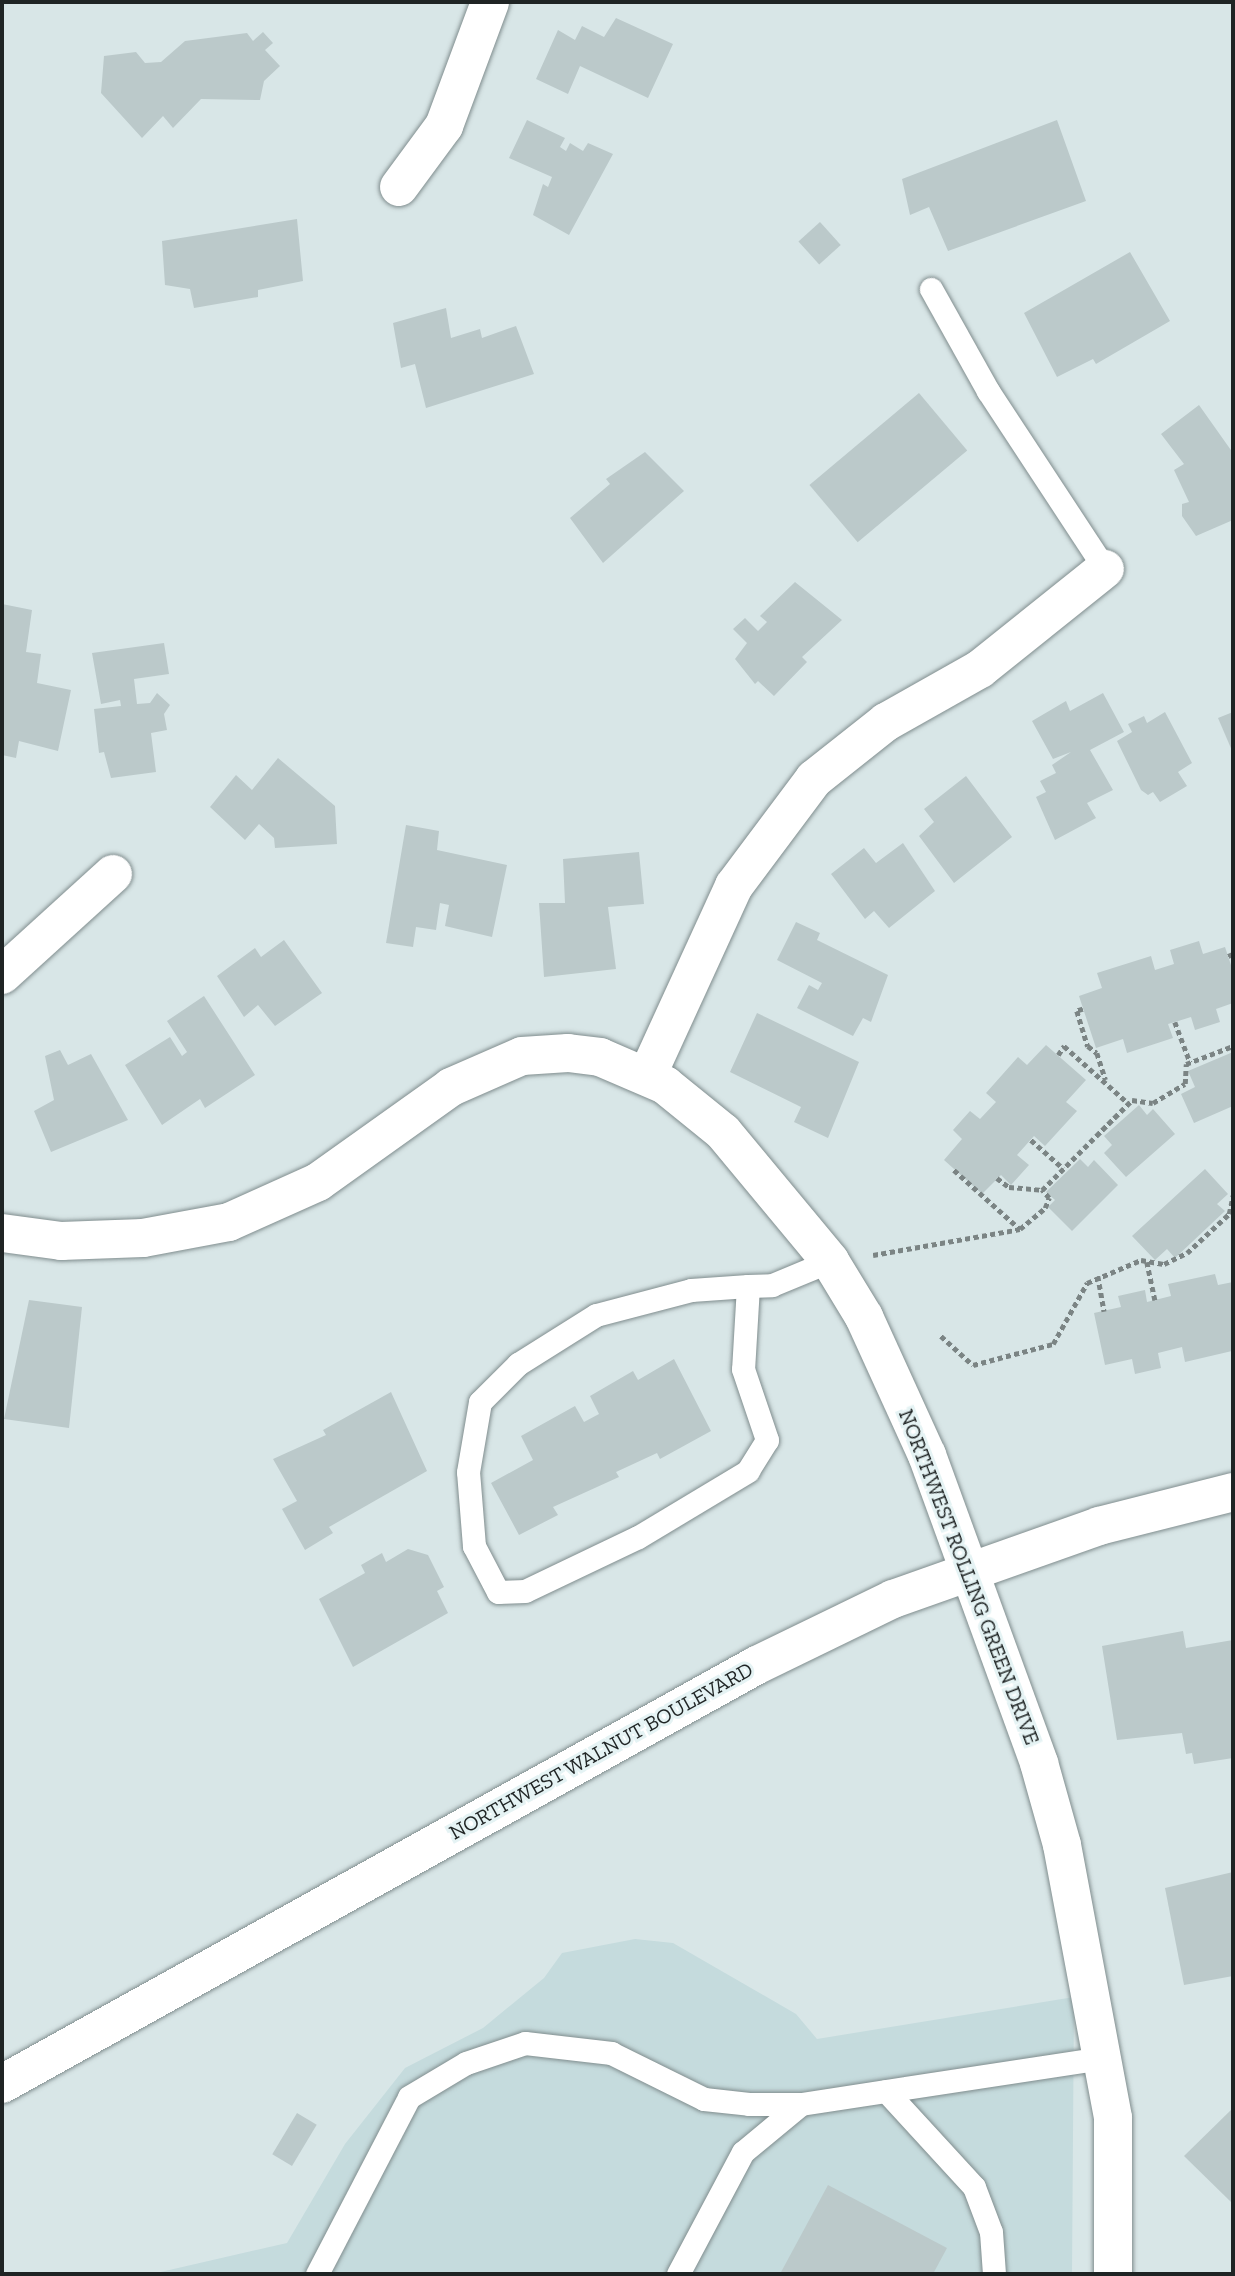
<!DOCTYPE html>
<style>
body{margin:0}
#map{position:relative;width:1235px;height:2276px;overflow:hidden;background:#d8e6e7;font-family:"Zilla Slab",serif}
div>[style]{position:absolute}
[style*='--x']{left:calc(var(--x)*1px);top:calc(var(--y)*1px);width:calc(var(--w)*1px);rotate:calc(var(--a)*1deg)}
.built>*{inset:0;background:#c5dbdd}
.building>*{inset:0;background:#bbc9ca;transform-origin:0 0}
.path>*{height:4.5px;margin-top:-2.25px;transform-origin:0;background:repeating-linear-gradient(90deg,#7b8484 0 5px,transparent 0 8.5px)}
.roads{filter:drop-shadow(0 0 2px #808d8e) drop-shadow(0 0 2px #808d8e)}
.service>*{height:23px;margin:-11.5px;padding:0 11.5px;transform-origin:11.5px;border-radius:11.5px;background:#fff}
.minor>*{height:38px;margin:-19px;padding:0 19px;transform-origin:19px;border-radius:19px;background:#fff}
.primary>*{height:38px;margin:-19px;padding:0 19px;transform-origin:19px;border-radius:19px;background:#fff}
span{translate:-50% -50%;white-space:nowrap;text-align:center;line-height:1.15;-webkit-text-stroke:6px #e5f3f4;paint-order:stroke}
.street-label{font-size:21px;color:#1f2424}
.frame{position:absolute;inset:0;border:4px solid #1f2424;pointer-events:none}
</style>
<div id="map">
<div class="built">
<i style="clip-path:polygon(635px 1939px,673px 1943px,796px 2014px,817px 2039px,1074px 1997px,1072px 2274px,152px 2274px,287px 2243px,345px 2144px,405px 2068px,483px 2028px,544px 1978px,562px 1953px)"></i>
</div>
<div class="building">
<i style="clip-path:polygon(616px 18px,673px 44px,648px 98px,580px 66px,568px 94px,536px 79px,558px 30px,575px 40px,582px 26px,604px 37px)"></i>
<i style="clip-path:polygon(263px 32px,273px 43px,265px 50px,280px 66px,264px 81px,260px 100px,201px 99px,173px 128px,163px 116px,142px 138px,101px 93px,104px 56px,136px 52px,145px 63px,161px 62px,185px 41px,247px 33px,253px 41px)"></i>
<i style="clip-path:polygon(527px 120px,565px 138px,560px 147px,566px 151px,570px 143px,583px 151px,588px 143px,613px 154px,569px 235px,533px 215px,543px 184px,548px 187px,552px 177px,509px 158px)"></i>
<i style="clip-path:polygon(1057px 120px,1086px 201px,948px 251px,929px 207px,910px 215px,902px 179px)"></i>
<i style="clip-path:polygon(297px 219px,303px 281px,258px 290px,258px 297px,194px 308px,190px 289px,165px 285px,162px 241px)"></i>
<i style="left:820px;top:222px;width:31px;height:29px;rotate:48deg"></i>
<i style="clip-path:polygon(1130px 252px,1170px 321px,1096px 364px,1093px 359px,1057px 377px,1024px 313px)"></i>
<i style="clip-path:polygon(446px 308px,451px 338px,480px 329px,482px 338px,516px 326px,534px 374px,426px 408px,415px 364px,401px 368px,393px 323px)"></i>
<i style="left:919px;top:393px;width:75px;height:143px;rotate:50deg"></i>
<i style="clip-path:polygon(1199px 405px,1233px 453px,1233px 520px,1196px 536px,1182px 516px,1182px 504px,1189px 502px,1174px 470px,1184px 464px,1161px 434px)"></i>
<i style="clip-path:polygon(645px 452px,684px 491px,603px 563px,570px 518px,610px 484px,606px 479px)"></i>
<i style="clip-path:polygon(795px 582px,842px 620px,802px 657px,807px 662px,774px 696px,758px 681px,755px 684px,735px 659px,747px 643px,733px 629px,745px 618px,758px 631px,767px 622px,760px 616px)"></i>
<i style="clip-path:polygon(2px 604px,32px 610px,26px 652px,41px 654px,37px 683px,71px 690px,58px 751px,19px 741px,16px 758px,2px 755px)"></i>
<i style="clip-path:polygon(164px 643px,169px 674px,134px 679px,137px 704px,150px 703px,157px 693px,170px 705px,164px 714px,167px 730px,151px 733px,156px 772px,111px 778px,104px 752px,99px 753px,94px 709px,121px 706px,120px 700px,101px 704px,92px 653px)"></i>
<i style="clip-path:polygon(1103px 693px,1124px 732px,1090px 750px,1113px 790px,1087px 803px,1096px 818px,1055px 840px,1036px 797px,1046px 792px,1040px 781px,1056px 773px,1052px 765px,1071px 752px,1053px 759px,1032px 721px,1066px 701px,1070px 711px)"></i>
<i style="clip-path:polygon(1165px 712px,1192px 763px,1178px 772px,1187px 786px,1160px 802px,1153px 792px,1148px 795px,1141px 790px,1117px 741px,1132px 732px,1128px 724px,1144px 716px,1147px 723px)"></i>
<i style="clip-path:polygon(1233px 712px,1233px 753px,1218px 718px)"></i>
<i style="clip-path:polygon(278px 758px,335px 806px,337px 844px,275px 848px,274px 838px,259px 824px,245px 840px,210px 807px,236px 775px,252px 790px)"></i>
<i style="clip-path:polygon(966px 776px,1012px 837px,954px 883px,919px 836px,934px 822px,924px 809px)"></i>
<i style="clip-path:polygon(406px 825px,439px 831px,437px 850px,507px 865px,492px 937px,445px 926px,449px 905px,440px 903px,436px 930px,416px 927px,413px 947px,386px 943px)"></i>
<i style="clip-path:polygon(903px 843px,935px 891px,889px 928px,874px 911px,865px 919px,831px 874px,864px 848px,876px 863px)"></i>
<i style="clip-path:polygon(639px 852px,644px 904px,608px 907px,616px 969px,544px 977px,539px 903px,565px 903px,563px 859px)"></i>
<i style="clip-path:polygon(796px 922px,820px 933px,817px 940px,888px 975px,871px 1022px,863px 1018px,853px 1036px,797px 1008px,809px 985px,818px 990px,822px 983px,777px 960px)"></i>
<i style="clip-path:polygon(284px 940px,322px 993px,275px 1026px,258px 1005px,244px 1017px,217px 976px,255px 948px,261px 957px)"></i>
<i style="clip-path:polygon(1199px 941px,1203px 954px,1225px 947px,1233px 971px,1233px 1003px,1216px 1009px,1220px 1022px,1195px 1030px,1191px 1017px,1175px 1022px,1168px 1024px,1173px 1038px,1127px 1053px,1123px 1039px,1096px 1048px,1079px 996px,1102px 988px,1097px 973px,1151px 956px,1155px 970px,1174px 964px,1170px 950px)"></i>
<i style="clip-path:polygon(204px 996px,255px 1075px,205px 1108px,200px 1099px,162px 1125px,125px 1065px,170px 1037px,182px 1056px,187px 1052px,167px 1021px)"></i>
<i style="clip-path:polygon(757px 1013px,859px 1062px,828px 1138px,794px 1122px,801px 1107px,730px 1072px)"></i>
<i style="clip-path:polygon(1046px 1045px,1086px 1080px,1066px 1102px,1077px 1111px,1045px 1146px,1034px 1136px,1017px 1155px,1029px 1165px,1011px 1185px,1001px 1175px,982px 1194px,944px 1160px,962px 1139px,953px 1130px,970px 1111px,980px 1119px,996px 1102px,986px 1093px,1018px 1057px,1027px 1065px)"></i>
<i style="clip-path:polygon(60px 1050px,68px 1065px,91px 1054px,128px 1120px,51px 1152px,34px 1111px,54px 1100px,45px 1056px)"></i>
<i style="clip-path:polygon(1233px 1052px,1233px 1106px,1194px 1123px,1181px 1094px,1195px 1087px,1188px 1071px)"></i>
<i style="clip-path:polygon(1139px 1105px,1147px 1115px,1153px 1109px,1175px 1134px,1126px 1177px,1104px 1153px,1112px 1145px,1104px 1136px)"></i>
<i style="clip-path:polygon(1080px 1159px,1088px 1167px,1094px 1160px,1118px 1185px,1072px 1231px,1048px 1207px,1055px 1200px,1046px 1192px)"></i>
<i style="clip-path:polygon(1205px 1169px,1228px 1194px,1217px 1204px,1225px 1211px,1175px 1258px,1167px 1249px,1155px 1260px,1132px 1236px)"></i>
<i style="clip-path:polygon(1215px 1274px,1218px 1285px,1233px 1282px,1232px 1351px,1185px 1362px,1182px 1347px,1158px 1353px,1161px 1368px,1135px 1374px,1132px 1359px,1105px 1365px,1094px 1313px,1121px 1307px,1118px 1296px,1145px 1290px,1147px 1302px,1171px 1296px,1168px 1284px)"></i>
<i style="clip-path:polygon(29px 1300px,82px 1307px,69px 1428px,4px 1419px)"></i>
<i style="clip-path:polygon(674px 1359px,711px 1431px,660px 1459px,657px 1453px,616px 1472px,619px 1477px,553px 1507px,558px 1515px,519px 1535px,491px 1483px,533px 1460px,521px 1436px,575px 1406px,584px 1422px,599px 1414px,590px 1396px,633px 1371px,638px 1380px)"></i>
<i style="clip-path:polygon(391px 1392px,427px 1471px,329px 1527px,333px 1533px,305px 1550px,282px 1509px,297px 1501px,273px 1459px,326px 1435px,323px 1430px)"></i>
<i style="clip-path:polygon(408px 1549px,428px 1555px,444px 1587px,437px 1591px,448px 1613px,353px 1667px,319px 1599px,365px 1573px,361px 1565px,382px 1553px,386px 1562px)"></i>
<i style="clip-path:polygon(1183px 1631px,1186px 1648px,1233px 1640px,1233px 1758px,1194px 1764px,1192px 1753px,1186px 1754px,1182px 1733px,1117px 1740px,1102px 1646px)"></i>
<i style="clip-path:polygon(1233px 1872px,1233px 1976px,1184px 1985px,1165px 1888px)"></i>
<i style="clip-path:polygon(1233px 2108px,1233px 2200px,1231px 2202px,1184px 2156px)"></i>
<i style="left:297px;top:2113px;width:23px;height:48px;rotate:31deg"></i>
<i style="clip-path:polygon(828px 2185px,947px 2248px,933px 2274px,780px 2274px)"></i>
</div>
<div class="path">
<i style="--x:1228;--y:956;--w:5;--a:-22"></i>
<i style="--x:1083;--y:1009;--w:6;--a:162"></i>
<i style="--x:1077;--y:1011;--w:37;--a:73"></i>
<i style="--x:1088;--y:1046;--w:11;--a:38"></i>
<i style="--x:1097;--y:1053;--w:28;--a:72"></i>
<i style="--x:1175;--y:1022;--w:43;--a:69.4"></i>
<i style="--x:1058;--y:1055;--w:11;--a:-56"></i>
<i style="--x:1064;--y:1046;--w:86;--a:41.7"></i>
<i style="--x:1031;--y:1140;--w:43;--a:41.2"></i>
<i style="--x:954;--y:1170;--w:89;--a:41.8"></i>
<i style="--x:997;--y:1178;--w:15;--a:37"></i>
<i style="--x:1009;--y:1187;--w:33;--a:5"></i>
<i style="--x:873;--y:1255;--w:149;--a:-10"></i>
<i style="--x:1020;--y:1229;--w:33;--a:-40"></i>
<i style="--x:1045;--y:1208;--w:11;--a:-68"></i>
<i style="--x:1049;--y:1198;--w:11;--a:-131"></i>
<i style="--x:1042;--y:1190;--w:127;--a:-45"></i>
<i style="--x:1132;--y:1100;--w:21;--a:8"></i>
<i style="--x:1153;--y:1103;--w:37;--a:-31"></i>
<i style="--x:1185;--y:1084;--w:20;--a:-87"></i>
<i style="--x:1186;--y:1064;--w:50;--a:-21"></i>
<i style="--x:1147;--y:1262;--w:39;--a:78"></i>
<i style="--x:1098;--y:1276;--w:36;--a:80"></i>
<i style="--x:941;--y:1336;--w:43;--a:42.2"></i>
<i style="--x:973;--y:1365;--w:83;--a:-14.7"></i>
<i style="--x:1053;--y:1344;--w:70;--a:-60.9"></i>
<i style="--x:1087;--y:1283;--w:59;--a:-23.1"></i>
<i style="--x:1141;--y:1260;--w:23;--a:10"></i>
<i style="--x:1164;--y:1264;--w:25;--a:-26"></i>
<i style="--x:1187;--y:1253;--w:57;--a:-42.9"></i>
<i style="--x:1229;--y:1214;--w:19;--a:-78"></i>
</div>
<div class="roads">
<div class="service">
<i style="--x:931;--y:289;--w:117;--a:60.8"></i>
<i style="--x:988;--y:391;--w:213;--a:56.7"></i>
<i style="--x:748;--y:1286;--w:83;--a:93.4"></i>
<i style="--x:743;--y:1369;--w:75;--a:71.3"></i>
<i style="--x:767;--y:1440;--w:36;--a:122"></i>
<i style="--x:748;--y:1471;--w:128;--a:149"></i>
<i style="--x:638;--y:1537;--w:125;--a:154.5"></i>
<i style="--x:525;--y:1591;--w:27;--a:178"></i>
<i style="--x:498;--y:1592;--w:52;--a:-117.6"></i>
<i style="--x:474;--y:1546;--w:74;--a:-94.6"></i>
<i style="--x:468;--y:1472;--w:71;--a:-80.3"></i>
<i style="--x:480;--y:1402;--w:54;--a:-45"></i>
<i style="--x:518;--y:1364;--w:92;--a:-32.1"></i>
<i style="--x:596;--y:1315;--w:98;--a:-14.7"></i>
<i style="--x:691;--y:1290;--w:57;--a:-4"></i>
<i style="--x:748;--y:1286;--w:24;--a:-2"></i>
<i style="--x:772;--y:1285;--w:63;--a:-22.5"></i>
<i style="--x:886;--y:2091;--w:130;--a:47.5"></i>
<i style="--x:974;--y:2187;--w:48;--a:69.3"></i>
<i style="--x:991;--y:2232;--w:42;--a:85.9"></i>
<i style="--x:317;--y:2274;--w:199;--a:-62.5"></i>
<i style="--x:409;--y:2097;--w:66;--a:-30.8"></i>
<i style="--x:466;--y:2063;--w:62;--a:-18.7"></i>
<i style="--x:525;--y:2043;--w:87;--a:6.6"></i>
<i style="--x:611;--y:2053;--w:104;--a:26.3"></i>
<i style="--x:704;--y:2099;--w:45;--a:6.3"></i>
<i style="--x:749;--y:2104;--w:52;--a:0"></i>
<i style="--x:801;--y:2104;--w:304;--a:-8.7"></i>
<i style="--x:678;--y:2274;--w:138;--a:-62"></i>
<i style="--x:743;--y:2152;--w:75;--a:-39.6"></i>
</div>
<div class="minor">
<i style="--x:399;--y:187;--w:76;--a:-53.6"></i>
<i style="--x:444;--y:126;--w:132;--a:-69.6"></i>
<i style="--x:2;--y:975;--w:150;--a:-42.3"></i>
<i style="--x:647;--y:1076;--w:209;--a:-65.4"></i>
<i style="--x:734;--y:886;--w:134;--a:-53.2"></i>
<i style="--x:814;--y:779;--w:92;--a:-38.4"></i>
<i style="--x:886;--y:722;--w:108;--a:-29.4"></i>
<i style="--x:980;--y:669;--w:160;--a:-38.7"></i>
<i style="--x:2;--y:1233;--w:60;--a:7.7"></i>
<i style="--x:61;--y:1241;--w:82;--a:-2.1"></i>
<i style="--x:143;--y:1238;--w:87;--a:-10.5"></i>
<i style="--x:229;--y:1222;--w:98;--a:-24.2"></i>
<i style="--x:318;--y:1182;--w:163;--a:-35.5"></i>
<i style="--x:451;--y:1087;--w:77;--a:-23.6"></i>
<i style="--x:522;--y:1056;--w:46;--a:-3.7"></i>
<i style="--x:568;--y:1053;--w:32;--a:7"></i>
<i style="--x:600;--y:1057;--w:71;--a:23.3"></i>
<i style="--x:665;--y:1085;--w:75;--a:39"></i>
<i style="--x:723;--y:1132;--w:168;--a:50.3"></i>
<i style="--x:830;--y:1261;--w:66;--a:58.7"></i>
<i style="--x:864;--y:1317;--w:152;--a:65.5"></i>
<i style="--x:927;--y:1455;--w:328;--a:70"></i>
<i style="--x:1039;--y:1763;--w:85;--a:74.3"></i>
<i style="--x:1062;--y:1845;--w:278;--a:79.4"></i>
<i style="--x:1113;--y:2118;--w:156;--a:90"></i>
</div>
<div class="primary">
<i style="--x:2;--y:2084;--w:863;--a:-29.03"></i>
<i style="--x:757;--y:1665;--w:151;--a:-25.9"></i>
<i style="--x:893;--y:1599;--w:219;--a:-19.5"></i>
<i style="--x:1099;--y:1526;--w:138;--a:-14.2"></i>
</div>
</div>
<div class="street-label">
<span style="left:969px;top:1577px;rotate:69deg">NORTHWEST ROLLING GREEN DRIVE</span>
<span style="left:601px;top:1751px;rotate:-29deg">NORTHWEST WALNUT BOULEVARD</span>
</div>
<div class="frame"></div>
</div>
